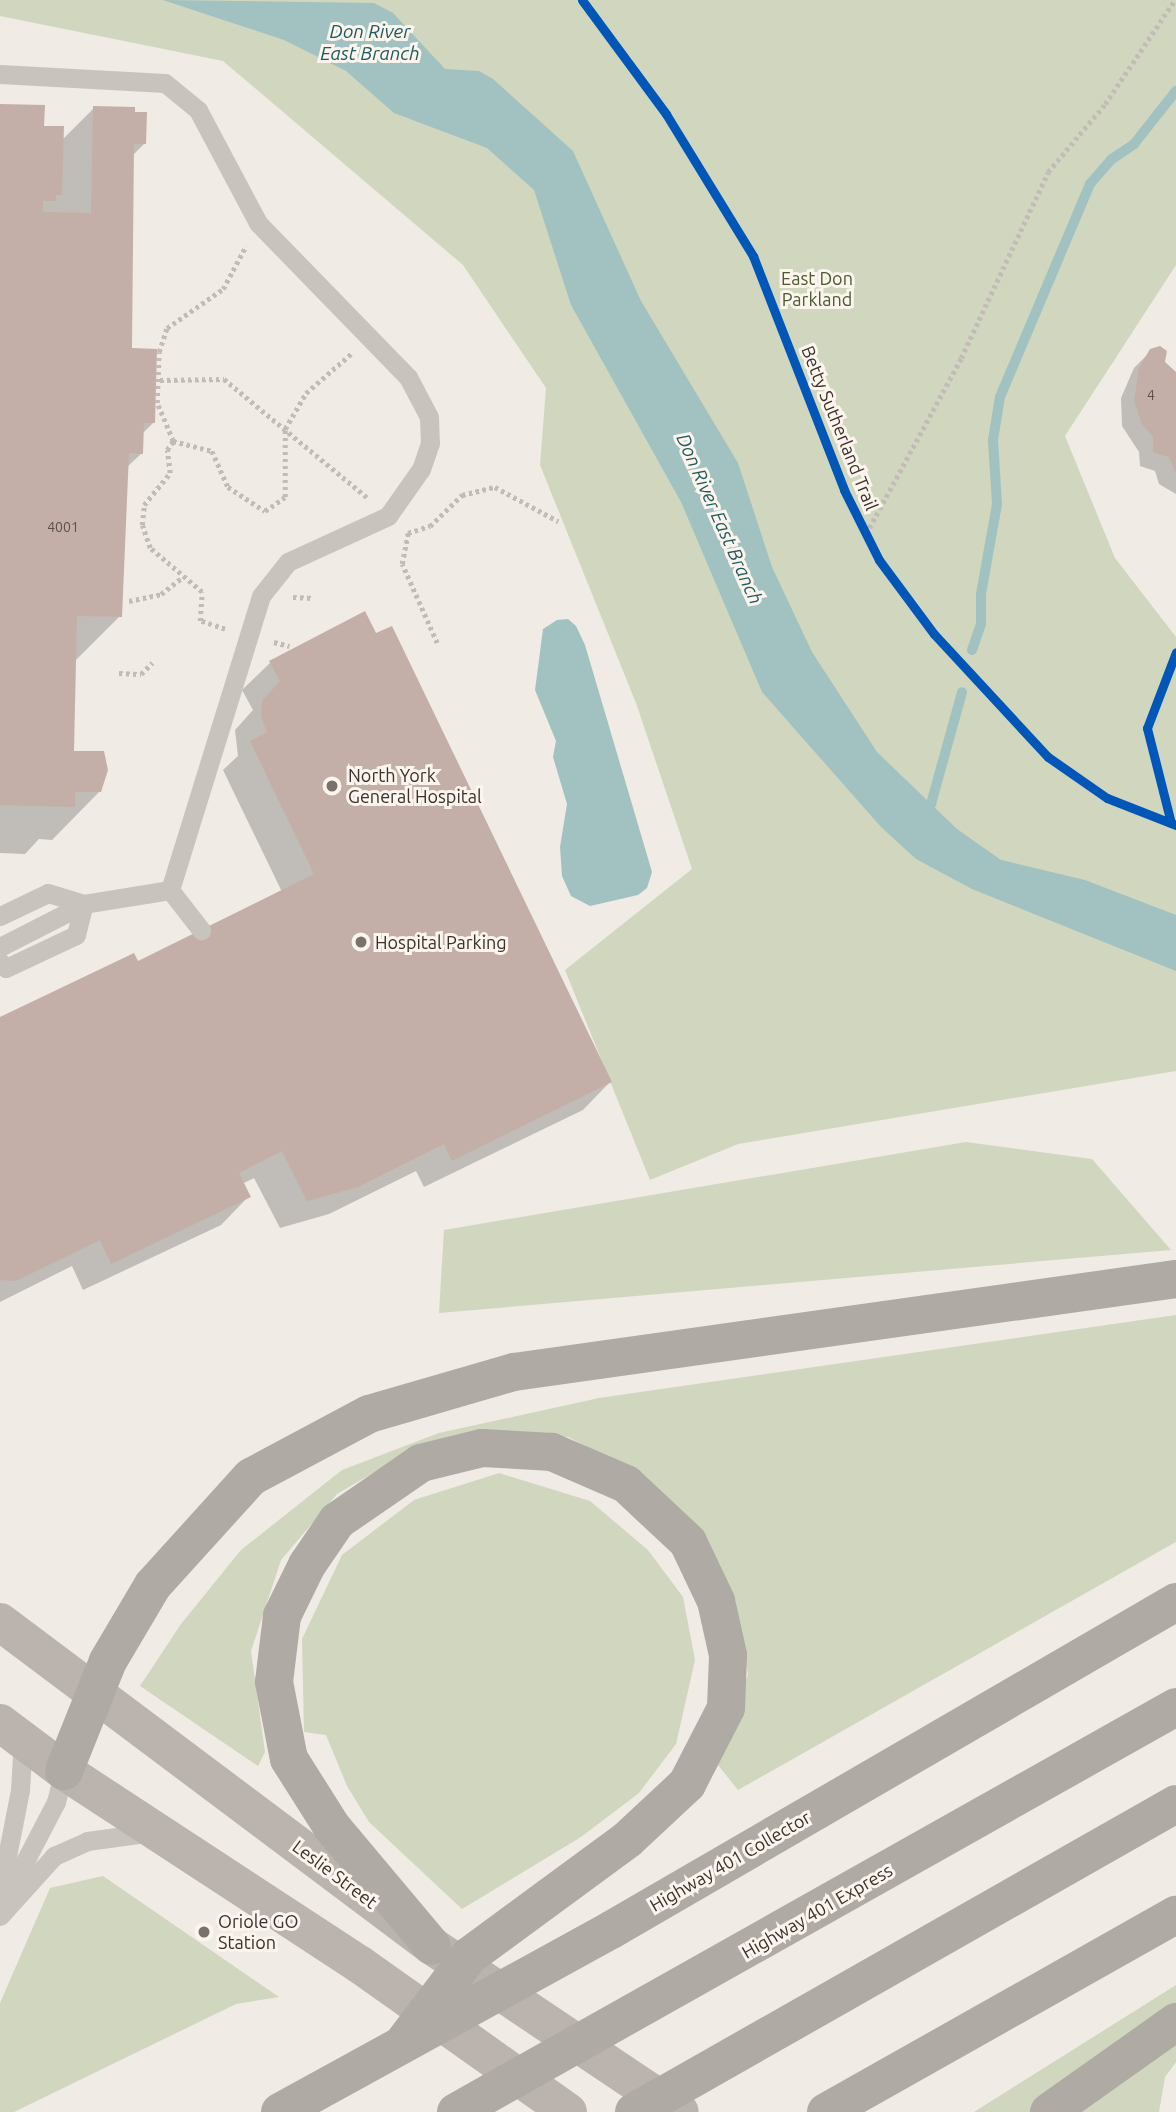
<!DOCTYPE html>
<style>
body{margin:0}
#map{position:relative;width:1176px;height:2112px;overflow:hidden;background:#f0ebe5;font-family:Ubuntu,sans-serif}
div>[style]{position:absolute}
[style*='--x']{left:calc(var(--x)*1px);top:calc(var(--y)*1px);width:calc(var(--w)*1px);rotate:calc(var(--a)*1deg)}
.green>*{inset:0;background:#d1d6bf}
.water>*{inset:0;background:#a1c2c1}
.shadow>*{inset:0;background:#0003}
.stream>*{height:10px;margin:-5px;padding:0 5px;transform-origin:5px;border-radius:5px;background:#a1c2c1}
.building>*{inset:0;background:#c3afa7}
.path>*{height:4.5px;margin-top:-2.25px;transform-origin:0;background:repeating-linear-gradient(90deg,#c2bbb6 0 3.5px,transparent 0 7px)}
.lane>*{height:19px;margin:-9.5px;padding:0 9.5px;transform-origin:9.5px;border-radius:9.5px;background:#c9c3be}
.secondary>*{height:38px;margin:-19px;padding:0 19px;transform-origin:19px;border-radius:19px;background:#bab3ae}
.highway>*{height:38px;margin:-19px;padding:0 19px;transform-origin:19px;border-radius:19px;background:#afaaa4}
.cycleway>*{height:9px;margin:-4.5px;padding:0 4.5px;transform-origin:4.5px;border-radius:4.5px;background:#0057b8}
.dots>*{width:19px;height:19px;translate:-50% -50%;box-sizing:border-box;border:4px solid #fbf5ee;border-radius:50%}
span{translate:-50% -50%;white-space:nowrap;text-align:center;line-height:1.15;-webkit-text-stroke:6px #fbf5ee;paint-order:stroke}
.number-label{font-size:14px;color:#5d504a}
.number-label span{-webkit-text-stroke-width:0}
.park-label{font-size:18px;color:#4a5a2e}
.street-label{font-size:18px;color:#3b302b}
.poi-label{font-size:18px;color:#3b302b}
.left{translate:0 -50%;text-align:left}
.water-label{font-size:19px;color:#1f5a5e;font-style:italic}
</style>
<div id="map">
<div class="green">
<i style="clip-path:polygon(0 0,1176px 0,1176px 265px,1065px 436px,1115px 558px,1176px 637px,1176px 1071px,738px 1144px,650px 1180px,565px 970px,692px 869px,636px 703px,540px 465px,546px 388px,463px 265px,223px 61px,0 16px)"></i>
<i style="clip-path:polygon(966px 1142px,1092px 1159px,1171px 1250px,439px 1313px,444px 1230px)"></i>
<i style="clip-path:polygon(1176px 1315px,1176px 1542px,738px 1790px,718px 1765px,748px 1674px,735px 1614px,646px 1478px,568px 1437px,466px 1439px,397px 1459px,337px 1494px,281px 1560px,251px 1651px,265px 1752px,258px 1766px,140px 1686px,181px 1624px,241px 1550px,342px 1470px,439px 1433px,599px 1398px)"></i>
<i style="clip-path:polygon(499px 1473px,590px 1501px,648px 1550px,683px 1597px,695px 1660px,676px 1744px,639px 1793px,581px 1837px,462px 1909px,369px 1822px,347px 1786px,326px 1735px,304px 1732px,302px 1639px,342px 1555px,414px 1500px)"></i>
<i style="clip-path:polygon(103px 1876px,279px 1997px,236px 2004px,14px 2112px,0 2112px,0 2003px,50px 1888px)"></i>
<i style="clip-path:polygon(1176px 1985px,1176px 2062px,1165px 2077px,1159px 2112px,974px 2112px)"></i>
</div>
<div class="water">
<i style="clip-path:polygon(163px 0,374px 3px,393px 13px,445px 69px,479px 71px,493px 79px,573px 151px,641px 301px,738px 463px,772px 567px,812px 652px,877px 752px,957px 829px,1001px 860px,1085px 880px,1176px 915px,1176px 971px,972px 889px,916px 859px,881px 827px,762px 692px,681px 502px,571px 305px,534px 190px,487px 148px,394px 113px,346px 71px,284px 40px)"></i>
<i style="clip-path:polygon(568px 619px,576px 626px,585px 645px,652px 872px,647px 888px,638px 895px,590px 906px,571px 896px,562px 876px,560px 847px,567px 804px,553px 757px,556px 741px,535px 690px,543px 629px,557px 620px)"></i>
</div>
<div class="shadow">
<i style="clip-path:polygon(0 106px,62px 140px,94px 108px,145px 143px,132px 156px,130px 350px,153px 423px,142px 434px,142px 453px,126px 468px,120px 616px,74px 662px,72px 752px,100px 791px,52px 840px,39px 839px,25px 854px,0 853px)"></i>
<i style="clip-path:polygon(1149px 353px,1176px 374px,1176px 494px,1159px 484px,1155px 471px,1140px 466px,1139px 452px,1122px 426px,1121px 398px,1134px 368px)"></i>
<i style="clip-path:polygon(270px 663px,610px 1082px,583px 1110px,424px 1187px,416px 1171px,329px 1214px,280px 1228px,254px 1178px,242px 1184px,248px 1197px,221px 1225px,83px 1290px,72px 1266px,0 1302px,0 1019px,137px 963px,282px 892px,223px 770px,238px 756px,235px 730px,253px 710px,242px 690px)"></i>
</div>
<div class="stream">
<i style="--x:972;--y:650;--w:28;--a:-71"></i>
<i style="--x:981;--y:624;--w:30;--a:-90"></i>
<i style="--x:981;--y:594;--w:91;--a:-79.9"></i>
<i style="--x:997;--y:504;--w:64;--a:-93.6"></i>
<i style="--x:993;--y:440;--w:44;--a:-80.8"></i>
<i style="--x:1000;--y:397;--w:231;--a:-67.1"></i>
<i style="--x:1090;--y:184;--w:33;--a:-49"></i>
<i style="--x:1112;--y:159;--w:27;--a:-34"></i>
<i style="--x:1134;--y:144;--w:68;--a:-51.6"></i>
<i style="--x:923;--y:815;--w:14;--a:-54"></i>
<i style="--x:931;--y:804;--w:116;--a:-74.5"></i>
</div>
<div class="building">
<i style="clip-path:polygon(0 104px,45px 105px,44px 126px,64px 126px,62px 195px,56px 195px,56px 201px,43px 201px,43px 212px,91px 213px,93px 106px,135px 107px,135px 112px,147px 112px,146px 144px,134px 144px,132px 348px,157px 349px,155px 423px,144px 423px,143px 454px,129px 453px,122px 617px,77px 616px,74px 751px,104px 751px,108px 770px,101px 792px,75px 792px,75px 807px,0 805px)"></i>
<i style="clip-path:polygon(1160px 346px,1167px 351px,1165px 362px,1176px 372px,1176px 473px,1169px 457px,1153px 452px,1153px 437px,1142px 424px,1134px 401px,1139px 368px,1150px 349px)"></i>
<i style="clip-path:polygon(365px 611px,376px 633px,392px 626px,612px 1082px,452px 1161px,444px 1144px,358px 1187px,307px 1201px,282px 1151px,239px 1173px,251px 1197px,111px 1264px,100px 1240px,16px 1281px,0 1280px,0 1017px,134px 953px,138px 961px,314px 874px,250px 741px,267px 732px,261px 716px,262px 701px,280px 681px,269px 661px)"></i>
</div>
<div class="path">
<i style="--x:160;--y:380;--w:64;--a:-0.9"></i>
<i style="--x:224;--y:379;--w:187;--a:39.6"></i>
<i style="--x:173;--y:441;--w:40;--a:14.4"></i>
<i style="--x:212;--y:451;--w:39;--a:66"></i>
<i style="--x:228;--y:487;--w:44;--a:33"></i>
<i style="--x:265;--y:511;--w:24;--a:-35"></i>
<i style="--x:285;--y:497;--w:68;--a:-90"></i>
<i style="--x:285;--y:429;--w:42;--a:-59.7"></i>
<i style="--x:306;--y:393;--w:61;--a:-41"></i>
<i style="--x:866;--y:534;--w:200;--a:-61.6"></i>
<i style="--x:961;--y:358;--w:205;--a:-64.9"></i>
<i style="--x:1048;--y:172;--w:89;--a:-50"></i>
<i style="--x:1105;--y:104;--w:125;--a:-56.1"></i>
<i style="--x:293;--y:597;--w:20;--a:3"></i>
<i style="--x:129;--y:601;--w:33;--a:-12"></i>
<i style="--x:161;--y:594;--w:28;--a:-38"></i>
<i style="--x:225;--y:629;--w:26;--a:-162"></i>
<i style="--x:200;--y:621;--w:29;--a:-86"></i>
<i style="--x:202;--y:592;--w:68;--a:-139.8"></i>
<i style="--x:150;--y:548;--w:24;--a:-109"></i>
<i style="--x:142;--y:525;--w:20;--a:-84"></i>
<i style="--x:144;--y:505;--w:41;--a:-50.9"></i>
<i style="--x:170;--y:473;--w:23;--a:-97"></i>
<i style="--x:167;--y:450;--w:11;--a:-56"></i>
<i style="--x:173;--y:441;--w:41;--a:-112.8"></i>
<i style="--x:157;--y:403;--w:51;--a:-87.8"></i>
<i style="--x:159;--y:352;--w:25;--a:-72"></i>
<i style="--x:167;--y:328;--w:68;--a:-34.9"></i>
<i style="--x:223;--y:289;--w:49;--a:-61.9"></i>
<i style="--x:274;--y:642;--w:16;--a:15"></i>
<i style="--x:437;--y:643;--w:86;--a:-113.9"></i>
<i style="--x:402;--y:564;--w:32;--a:-79"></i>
<i style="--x:408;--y:533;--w:23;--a:-18"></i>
<i style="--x:430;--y:526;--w:45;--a:-44.1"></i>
<i style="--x:462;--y:495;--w:34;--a:-14"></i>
<i style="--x:495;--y:487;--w:72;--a:28.4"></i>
<i style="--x:119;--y:673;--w:22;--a:3"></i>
<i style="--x:141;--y:674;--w:16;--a:-45"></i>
</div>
<div class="lane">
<i style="--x:0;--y:74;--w:165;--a:3.1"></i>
<i style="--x:165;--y:83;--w:43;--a:39.3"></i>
<i style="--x:198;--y:110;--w:128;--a:62"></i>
<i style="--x:258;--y:223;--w:215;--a:45.8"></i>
<i style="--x:408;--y:377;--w:45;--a:62.3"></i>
<i style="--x:429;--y:417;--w:26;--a:88"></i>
<i style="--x:430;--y:443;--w:28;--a:109"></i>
<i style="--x:421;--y:469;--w:57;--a:125.1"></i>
<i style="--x:388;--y:516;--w:110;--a:155.3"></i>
<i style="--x:288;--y:562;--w:43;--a:128.5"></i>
<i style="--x:261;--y:596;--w:308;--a:107.2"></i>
<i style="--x:170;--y:890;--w:87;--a:170.8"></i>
<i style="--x:84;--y:904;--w:94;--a:152.9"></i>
<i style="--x:170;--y:890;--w:51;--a:52.2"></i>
<i style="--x:0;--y:916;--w:53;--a:-25.6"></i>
<i style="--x:48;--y:893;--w:38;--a:17"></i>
<i style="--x:0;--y:962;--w:8;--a:45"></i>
<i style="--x:6;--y:968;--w:77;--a:-25.2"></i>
<i style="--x:76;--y:935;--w:32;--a:-76"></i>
<i style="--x:0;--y:1892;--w:104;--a:-78.9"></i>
<i style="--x:20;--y:1790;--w:50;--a:-86.6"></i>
<i style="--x:7;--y:1896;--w:106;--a:-62.5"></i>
<i style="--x:56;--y:1802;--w:32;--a:-76"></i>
<i style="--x:0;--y:1916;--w:81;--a:-48"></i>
<i style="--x:54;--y:1856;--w:36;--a:-24"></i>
<i style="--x:87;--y:1841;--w:68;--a:-7.7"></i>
</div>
<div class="secondary">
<i style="--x:0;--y:1622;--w:540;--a:36.87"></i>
<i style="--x:432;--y:1946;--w:298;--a:33.8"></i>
<i style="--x:0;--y:1723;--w:80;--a:36.9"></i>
<i style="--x:64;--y:1771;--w:353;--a:33.2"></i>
<i style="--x:359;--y:1964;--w:256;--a:35.3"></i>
</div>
<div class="highway">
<i style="--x:64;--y:1771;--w:118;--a:-68.2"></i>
<i style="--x:108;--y:1661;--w:88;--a:-59.4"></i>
<i style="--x:153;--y:1585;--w:146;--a:-47.8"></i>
<i style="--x:251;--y:1477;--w:134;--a:-28.1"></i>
<i style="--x:369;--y:1414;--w:151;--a:-16.2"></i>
<i style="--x:514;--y:1372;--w:669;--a:-8"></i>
<i style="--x:404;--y:2042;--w:108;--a:-52.9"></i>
<i style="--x:469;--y:1956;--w:197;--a:-36.3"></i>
<i style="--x:628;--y:1839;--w:81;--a:-43"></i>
<i style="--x:687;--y:1784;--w:85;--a:-62.8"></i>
<i style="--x:726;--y:1708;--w:53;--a:-87.8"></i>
<i style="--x:728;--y:1655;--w:55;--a:-102.5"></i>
<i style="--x:716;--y:1601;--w:65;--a:-115.4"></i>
<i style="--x:688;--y:1542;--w:85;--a:-136.9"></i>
<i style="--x:626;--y:1484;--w:81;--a:-156.6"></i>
<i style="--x:552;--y:1452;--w:70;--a:-176.7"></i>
<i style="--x:482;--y:1448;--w:63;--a:166.2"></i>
<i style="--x:421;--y:1463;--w:102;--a:145.4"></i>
<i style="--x:337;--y:1521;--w:53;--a:124.3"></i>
<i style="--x:307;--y:1565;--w:57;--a:116.1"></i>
<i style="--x:282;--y:1616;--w:66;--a:96.9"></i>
<i style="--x:274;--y:1682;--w:78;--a:79"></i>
<i style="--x:289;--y:1759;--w:80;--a:57.7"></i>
<i style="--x:332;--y:1827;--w:155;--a:50"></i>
<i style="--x:280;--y:2112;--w:378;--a:-28.8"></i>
<i style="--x:611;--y:1930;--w:653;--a:-30.14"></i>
<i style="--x:456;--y:2112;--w:826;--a:-29.36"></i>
<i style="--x:634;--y:2112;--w:623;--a:-29.61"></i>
<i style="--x:826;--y:2112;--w:402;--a:-29.4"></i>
<i style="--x:1049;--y:2112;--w:156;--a:-35.3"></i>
</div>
<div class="cycleway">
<i style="--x:582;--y:0;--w:142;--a:53.6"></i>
<i style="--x:666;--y:114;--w:167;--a:58.5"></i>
<i style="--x:753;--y:256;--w:251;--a:68.7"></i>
<i style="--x:844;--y:490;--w:78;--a:63.4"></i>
<i style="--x:879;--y:560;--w:92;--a:53.4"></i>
<i style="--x:934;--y:634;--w:168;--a:47.2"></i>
<i style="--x:1048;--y:757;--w:72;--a:34.8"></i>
<i style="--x:1107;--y:798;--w:74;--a:21.4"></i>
<i style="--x:1171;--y:823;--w:98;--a:-104.2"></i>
<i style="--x:1147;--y:728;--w:81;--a:-69.1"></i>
</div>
<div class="dots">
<i style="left:332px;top:786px;background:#7a716c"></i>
<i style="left:361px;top:942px;background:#7a716c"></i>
<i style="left:204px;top:1932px;background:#7a716c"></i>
</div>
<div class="number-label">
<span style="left:1151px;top:395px">4</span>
<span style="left:63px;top:527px">4001</span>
</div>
<div class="park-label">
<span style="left:817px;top:289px">East Don<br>Parkland</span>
</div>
<div class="street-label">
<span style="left:840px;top:428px;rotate:68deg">Betty Sutherland Trail</span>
<span style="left:730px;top:1861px;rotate:-30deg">Highway 401 Collector</span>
<span style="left:335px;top:1874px;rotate:37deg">Leslie Street</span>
<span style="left:817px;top:1911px;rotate:-30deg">Highway 401 Express</span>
</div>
<div class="poi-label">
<span class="left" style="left:348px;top:786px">North York<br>General Hospital</span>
<span class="left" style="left:375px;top:942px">Hospital Parking</span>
<span class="left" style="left:218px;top:1932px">Oriole GO<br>Station</span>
</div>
<div class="water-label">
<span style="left:370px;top:43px">Don River<br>East Branch</span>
<span style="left:719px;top:519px;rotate:66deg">Don River East Branch</span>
</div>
</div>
